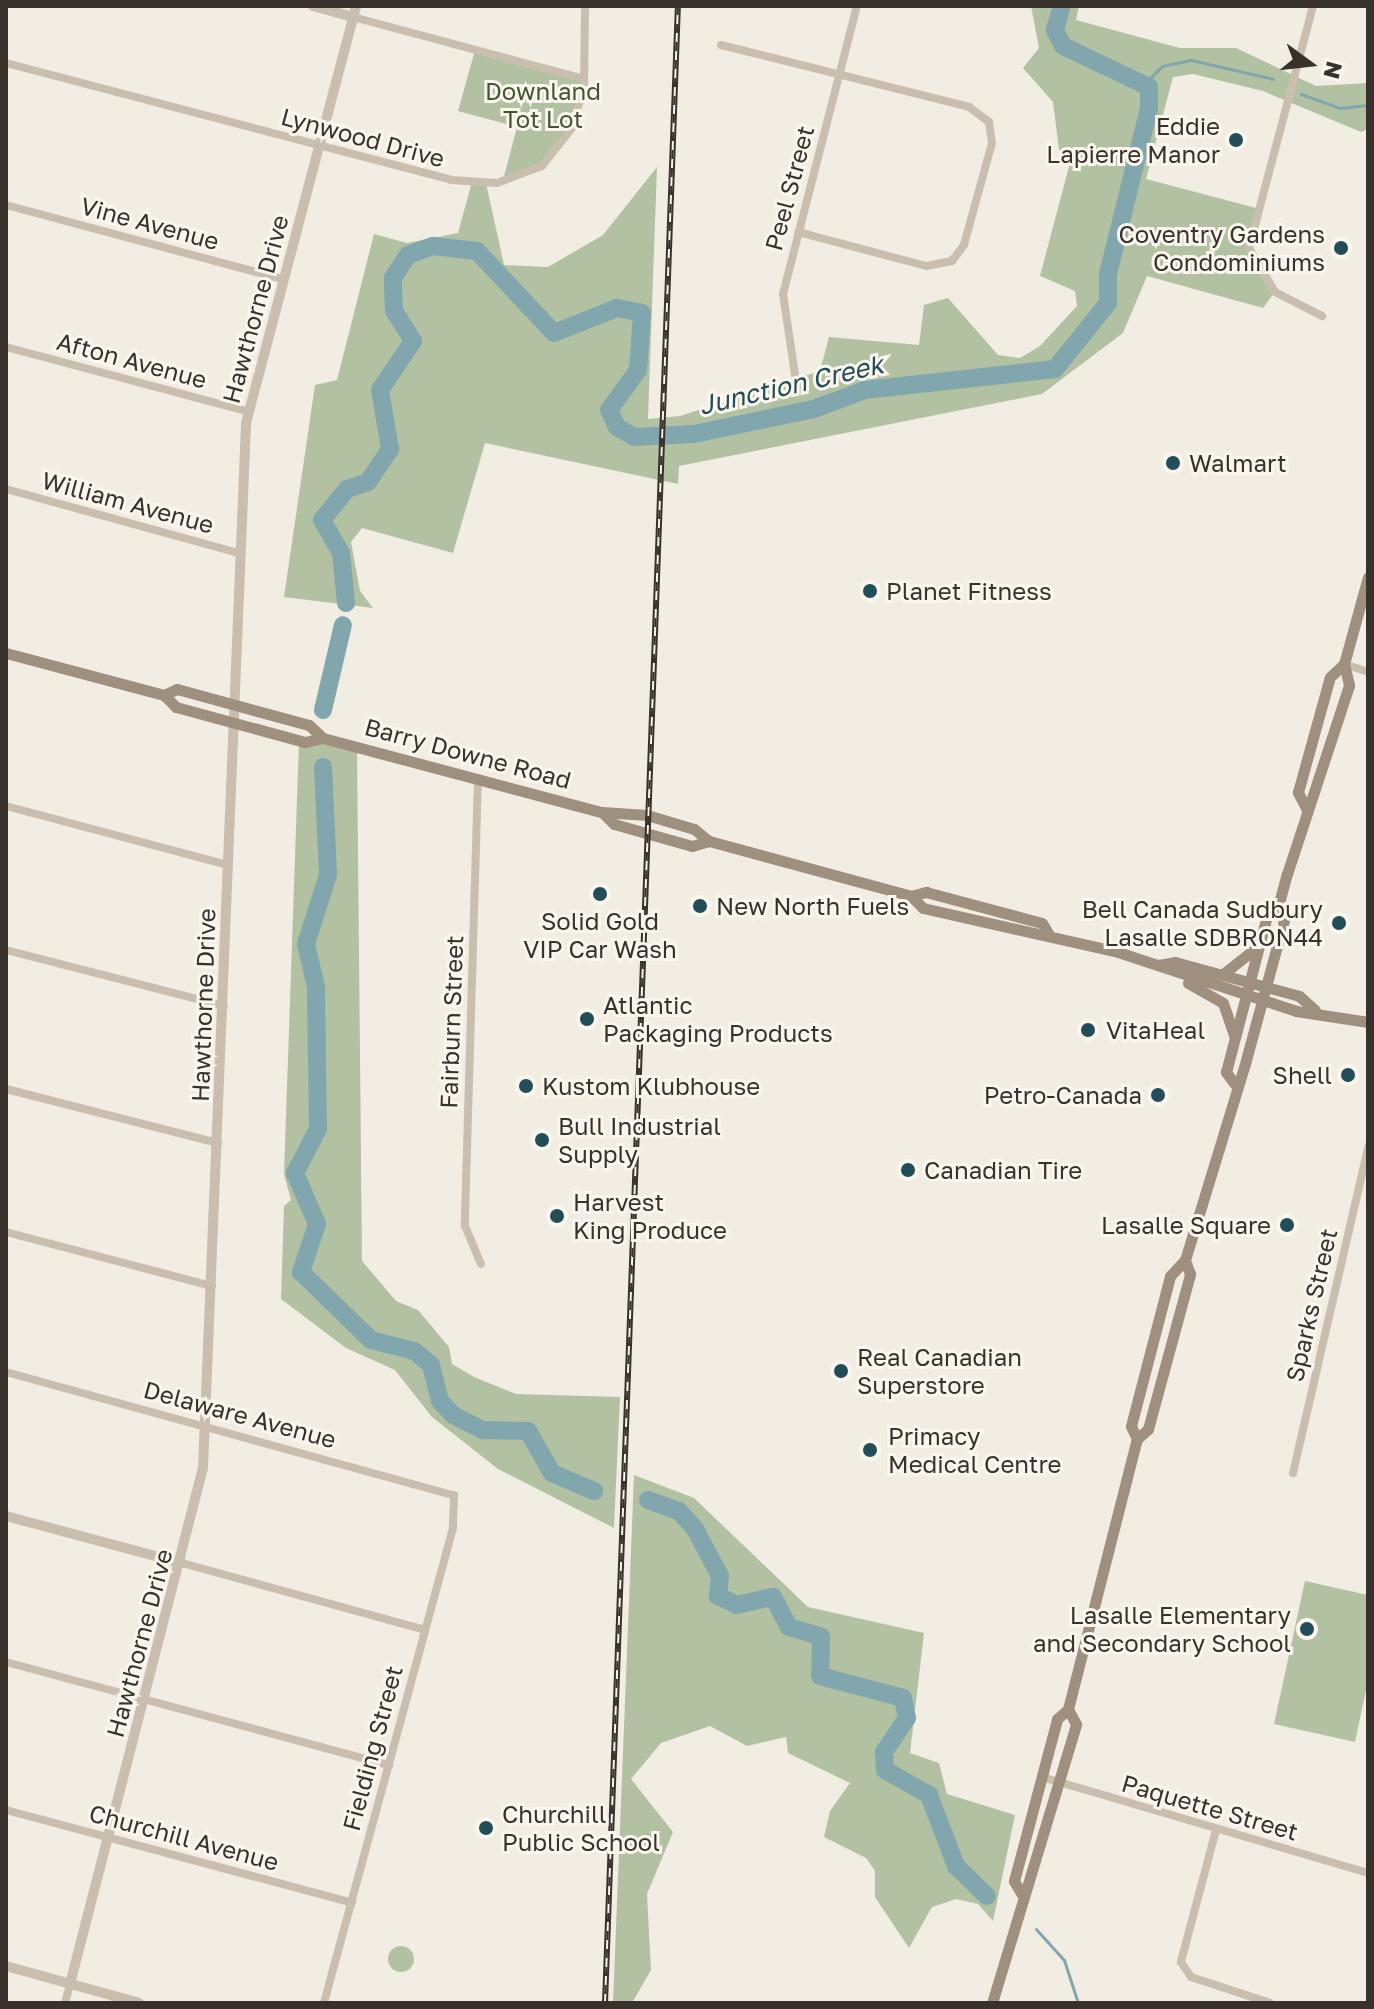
<!DOCTYPE html>
<style>
body{margin:0}
#map{position:relative;width:1374px;height:2009px;overflow:hidden;background:#f2ede2;font-family:"Golos Text",sans-serif}
div>[style]{position:absolute}
[style*='--x']{left:calc(var(--x)*1px);top:calc(var(--y)*1px);width:calc(var(--w)*1px);rotate:calc(var(--a)*1deg)}
.green>*{inset:0;background:#b2c1a2}
.round{border-radius:50%}
.stream>*{height:3px;margin:-1.5px;padding:0 1.5px;transform-origin:1.5px;border-radius:1.5px;background:#82a6ae}
.river>*{height:18px;margin:-9px;padding:0 9px;transform-origin:9px;border-radius:9px;background:#82a6ae}
.minor>*{height:8px;margin:-4px;padding:0 4px;transform-origin:4px;border-radius:4px;background:#cabfae}
.tertiary>*{height:10px;margin:-5px;padding:0 5px;transform-origin:5px;border-radius:5px;background:#cabfae}
.secondary>*{height:11px;margin:-5.5px;padding:0 5.5px;transform-origin:5.5px;border-radius:5.5px;background:#9e8f7f}
.rail>*{height:6px;margin-top:-3px;transform-origin:0;background:repeating-linear-gradient(90deg,#faf6ee 0 9px,#39322c 0 18px);box-sizing:border-box;border-block:2px solid #39322c}
.dots>*{width:22px;height:22px;translate:-50% -50%;box-sizing:border-box;border:4px solid #faf6ee;border-radius:50%}
span{translate:-50% -50%;white-space:nowrap;text-align:center;line-height:1.15;-webkit-text-stroke:6px #faf6ee;paint-order:stroke}
.park-label{font-size:24px;color:#435631}
.poi-label{font-size:24px;color:#39322c}
.right{translate:-100% -50%;text-align:right}
.left{translate:0 -50%;text-align:left}
.street-label{font-size:24px;color:#39322c}
.water-label{font-size:26px;color:#234e59;font-style:italic}
.frame{position:absolute;inset:0;border:8px solid #39322c;pointer-events:none}
.north{position:absolute;left:1270px;top:24px;width:80px;height:80px;-webkit-text-stroke:6px #faf6ee;paint-order:stroke;rotate:105deg;font-size:22px;font-weight:700;line-height:32px;text-align:center;color:#39322c}
.north::after{content:'';display:block;margin:auto;width:28px;height:36px;background:#39322c;clip-path:polygon(50% 0,100% 100%,50% 72%,0 100%)}
</style>
<div id="map">
<div class="green">
<i style="clip-path:polygon(1031px 6px,1079px 6px,1076px 20px,1180px 48px,1236px 48px,1316px 86px,1368px 83px,1368px 129px,1361px 132px,1263px 91px,1193px 74px,1173px 77px,1146px 179px,1256px 208px,1252px 261px,1274px 293px,1263px 308px,1147px 276px,1123px 333px,1042px 394px,679px 466px,678px 484px,485px 443px,453px 553px,362px 528px,351px 542px,360px 591px,373px 608px,284px 597px,315px 385px,337px 380px,374px 234px,407px 243px,458px 233px,472px 182px,486px 183px,504px 265px,548px 267px,603px 235px,657px 167px,648px 419px,680px 416px,820px 371px,829px 337px,919px 345px,924px 305px,948px 298px,998px 355px,1020px 358px,1040px 346px,1077px 306px,1075px 291px,1040px 276px,1072px 155px,1059px 150px,1053px 102px,1023px 68px,1039px 48px)"></i>
<i style="clip-path:polygon(475px 50px,583px 79px,571px 128px,541px 165px,503px 180px,517px 127px,458px 111px)"></i>
<i style="clip-path:polygon(299px 741px,357px 746px,362px 1261px,396px 1301px,418px 1310px,449px 1347px,452px 1364px,474px 1377px,516px 1394px,620px 1397px,614px 1528px,498px 1469px,432px 1417px,395px 1370px,346px 1348px,281px 1299px,284px 1206px,291px 1200px,284px 1174px)"></i>
<i style="clip-path:polygon(634px 1475px,694px 1498px,808px 1607px,924px 1633px,910px 1753px,939px 1763px,947px 1794px,1015px 1815px,993px 1921px,978px 1904px,956px 1899px,932px 1907px,909px 1948px,875px 1897px,875px 1871px,866px 1858px,824px 1837px,830px 1811px,850px 1783px,788px 1753px,786px 1737px,747px 1746px,710px 1726px,661px 1743px,631px 1779px,673px 1832px,647px 1894px,651px 1970px,632px 2003px,613px 2003px)"></i>
<i style="clip-path:polygon(1305px 1581px,1368px 1595px,1368px 1681px,1355px 1742px,1274px 1724px)"></i>
<i class="round" style="left:388px;top:1946px;width:26px;height:26px"></i>
</div>
<div class="stream">
<i style="--x:1144;--y:84;--w:25;--a:-45"></i>
<i style="--x:1162;--y:66;--w:30;--a:-12"></i>
<i style="--x:1191;--y:60;--w:84;--a:13"></i>
<i style="--x:1301;--y:94;--w:41;--a:19.7"></i>
<i style="--x:1340;--y:108;--w:28;--a:-6"></i>
<i style="--x:1036;--y:1929;--w:42;--a:47.9"></i>
<i style="--x:1064;--y:1960;--w:45;--a:72"></i>
</div>
<div class="river">
<i style="--x:346;--y:603;--w:50;--a:-95.7"></i>
<i style="--x:341;--y:553;--w:38;--a:-120"></i>
<i style="--x:322;--y:520;--w:40;--a:-51"></i>
<i style="--x:347;--y:489;--w:22;--a:-18"></i>
<i style="--x:368;--y:482;--w:40;--a:-56"></i>
<i style="--x:390;--y:449;--w:60;--a:-99.6"></i>
<i style="--x:380;--y:390;--w:59;--a:-56"></i>
<i style="--x:413;--y:341;--w:36;--a:-122"></i>
<i style="--x:394;--y:311;--w:33;--a:-92"></i>
<i style="--x:393;--y:278;--w:27;--a:-57"></i>
<i style="--x:408;--y:255;--w:27;--a:-20"></i>
<i style="--x:433;--y:246;--w:44;--a:6.5"></i>
<i style="--x:477;--y:251;--w:112;--a:46.8"></i>
<i style="--x:554;--y:333;--w:68;--a:-21.6"></i>
<i style="--x:617;--y:308;--w:25;--a:11"></i>
<i style="--x:642;--y:313;--w:57;--a:94"></i>
<i style="--x:638;--y:370;--w:49;--a:125.9"></i>
<i style="--x:609;--y:410;--w:19;--a:65"></i>
<i style="--x:617;--y:427;--w:20;--a:30"></i>
<i style="--x:634;--y:437;--w:60;--a:-2.9"></i>
<i style="--x:694;--y:434;--w:123;--a:-11.8"></i>
<i style="--x:814;--y:409;--w:54;--a:-20.4"></i>
<i style="--x:865;--y:390;--w:191;--a:-6.3"></i>
<i style="--x:1055;--y:369;--w:85;--a:-51.2"></i>
<i style="--x:1108;--y:303;--w:29;--a:-90"></i>
<i style="--x:1108;--y:274;--w:171;--a:-76.1"></i>
<i style="--x:1149;--y:108;--w:21;--a:-90"></i>
<i style="--x:1149;--y:87;--w:95;--a:-154.5"></i>
<i style="--x:1063;--y:46;--w:18;--a:-117"></i>
<i style="--x:1055;--y:30;--w:25;--a:-74"></i>
<i style="--x:323;--y:710;--w:87;--a:-76.8"></i>
<i style="--x:323;--y:767;--w:108;--a:87.3"></i>
<i style="--x:328;--y:875;--w:72;--a:107.7"></i>
<i style="--x:306;--y:944;--w:44;--a:76.9"></i>
<i style="--x:316;--y:987;--w:142;--a:89.2"></i>
<i style="--x:318;--y:1129;--w:50;--a:117.6"></i>
<i style="--x:295;--y:1173;--w:56;--a:66.7"></i>
<i style="--x:317;--y:1224;--w:51;--a:108.4"></i>
<i style="--x:301;--y:1272;--w:98;--a:44.2"></i>
<i style="--x:371;--y:1340;--w:44;--a:14.3"></i>
<i style="--x:414;--y:1351;--w:22;--a:39"></i>
<i style="--x:431;--y:1365;--w:37;--a:76"></i>
<i style="--x:440;--y:1401;--w:19;--a:47"></i>
<i style="--x:453;--y:1415;--w:34;--a:27"></i>
<i style="--x:483;--y:1430;--w:45;--a:1.3"></i>
<i style="--x:528;--y:1431;--w:48;--a:60.3"></i>
<i style="--x:552;--y:1473;--w:46;--a:23.2"></i>
<i style="--x:648;--y:1500;--w:33;--a:20"></i>
<i style="--x:679;--y:1511;--w:24;--a:48"></i>
<i style="--x:695;--y:1529;--w:53;--a:62"></i>
<i style="--x:720;--y:1576;--w:20;--a:96"></i>
<i style="--x:718;--y:1596;--w:21;--a:25"></i>
<i style="--x:737;--y:1605;--w:37;--a:-13"></i>
<i style="--x:773;--y:1597;--w:34;--a:62"></i>
<i style="--x:789;--y:1627;--w:34;--a:17"></i>
<i style="--x:821;--y:1637;--w:39;--a:91"></i>
<i style="--x:820;--y:1676;--w:86;--a:14.8"></i>
<i style="--x:903;--y:1698;--w:20;--a:79"></i>
<i style="--x:907;--y:1718;--w:41;--a:124.1"></i>
<i style="--x:884;--y:1752;--w:18;--a:87"></i>
<i style="--x:885;--y:1770;--w:51;--a:29.6"></i>
<i style="--x:929;--y:1795;--w:76;--a:69.2"></i>
<i style="--x:956;--y:1866;--w:43;--a:44.1"></i>
</div>
<div class="minor">
<i style="--x:1313;--y:6;--w:250;--a:104.8"></i>
<i style="--x:1249;--y:248;--w:51;--a:59.4"></i>
<i style="--x:1275;--y:292;--w:53;--a:27.1"></i>
<i style="--x:353;--y:17;--w:239;--a:15"></i>
<i style="--x:721;--y:45;--w:256;--a:14"></i>
<i style="--x:969;--y:107;--w:25;--a:37"></i>
<i style="--x:989;--y:122;--w:21;--a:82"></i>
<i style="--x:992;--y:143;--w:106;--a:105.4"></i>
<i style="--x:964;--y:245;--w:20;--a:127"></i>
<i style="--x:952;--y:261;--w:26;--a:169"></i>
<i style="--x:926;--y:266;--w:132;--a:-165.1"></i>
<i style="--x:6;--y:63;--w:460;--a:14.7"></i>
<i style="--x:451;--y:180;--w:46;--a:3.7"></i>
<i style="--x:497;--y:183;--w:48;--a:-20.7"></i>
<i style="--x:542;--y:166;--w:48;--a:-51.7"></i>
<i style="--x:572;--y:128;--w:43;--a:-73.7"></i>
<i style="--x:584;--y:87;--w:81;--a:-89.3"></i>
<i style="--x:6;--y:205;--w:287;--a:15"></i>
<i style="--x:6;--y:347;--w:249;--a:14.9"></i>
<i style="--x:796;--y:381;--w:88;--a:-98.5"></i>
<i style="--x:783;--y:294;--w:297;--a:-75.6"></i>
<i style="--x:6;--y:489;--w:242;--a:15.4"></i>
<i style="--x:1344;--y:664;--w:25;--a:18"></i>
<i style="--x:478;--y:778;--w:448;--a:91.7"></i>
<i style="--x:465;--y:1226;--w:41;--a:67.2"></i>
<i style="--x:6;--y:806;--w:230;--a:14.9"></i>
<i style="--x:6;--y:950;--w:225;--a:14.4"></i>
<i style="--x:6;--y:1089;--w:219;--a:14.3"></i>
<i style="--x:6;--y:1232;--w:213;--a:14.7"></i>
<i style="--x:6;--y:1372;--w:465;--a:15.4"></i>
<i style="--x:454;--y:1495;--w:33;--a:92"></i>
<i style="--x:453;--y:1528;--w:492;--a:105.2"></i>
<i style="--x:1293;--y:1473;--w:335;--a:-77"></i>
<i style="--x:182;--y:1563;--w:252;--a:15.4"></i>
<i style="--x:6;--y:1662;--w:397;--a:15.1"></i>
<i style="--x:1042;--y:1777;--w:340;--a:16.4"></i>
<i style="--x:6;--y:1810;--w:358;--a:15"></i>
<i style="--x:1216;--y:1830;--w:137;--a:104.9"></i>
<i style="--x:1181;--y:1962;--w:18;--a:56"></i>
<i style="--x:1191;--y:1977;--w:83;--a:18.2"></i>
<i style="--x:65;--y:2003;--w:20;--a:-75"></i>
</div>
<div class="tertiary">
<i style="--x:313;--y:6;--w:41;--a:15.4"></i>
<i style="--x:6;--y:1516;--w:182;--a:15"></i>
<i style="--x:6;--y:1966;--w:138;--a:15.5"></i>
<i style="--x:70;--y:1984;--w:533;--a:-75.55"></i>
<i style="--x:203;--y:1468;--w:1046;--a:-87.64"></i>
<i style="--x:246;--y:423;--w:431;--a:-75.2"></i>
</div>
<div class="secondary">
<i style="--x:6;--y:653;--w:163;--a:14.9"></i>
<i style="--x:164;--y:695;--w:17;--a:45"></i>
<i style="--x:176;--y:707;--w:134;--a:15.2"></i>
<i style="--x:305;--y:742;--w:18;--a:-13"></i>
<i style="--x:164;--y:695;--w:14;--a:-25"></i>
<i style="--x:177;--y:689;--w:137;--a:15.3"></i>
<i style="--x:309;--y:725;--w:19;--a:43"></i>
<i style="--x:323;--y:738;--w:289;--a:14.9"></i>
<i style="--x:602;--y:812;--w:17;--a:45"></i>
<i style="--x:614;--y:824;--w:81;--a:15.8"></i>
<i style="--x:692;--y:846;--w:18;--a:-16"></i>
<i style="--x:1306;--y:808;--w:18;--a:-117"></i>
<i style="--x:1298;--y:792;--w:119;--a:-74.5"></i>
<i style="--x:1330;--y:677;--w:19;--a:-43"></i>
<i style="--x:602;--y:812;--w:45;--a:3.8"></i>
<i style="--x:647;--y:815;--w:49;--a:16.6"></i>
<i style="--x:694;--y:829;--w:19;--a:39"></i>
<i style="--x:709;--y:841;--w:209;--a:15.2"></i>
<i style="--x:911;--y:896;--w:17;--a:45"></i>
<i style="--x:923;--y:908;--w:200;--a:12.7"></i>
<i style="--x:1118;--y:952;--w:188;--a:18.3"></i>
<i style="--x:1296;--y:1011;--w:73;--a:8.7"></i>
<i style="--x:911;--y:896;--w:16;--a:-15"></i>
<i style="--x:926;--y:892;--w:120;--a:15"></i>
<i style="--x:1042;--y:923;--w:12;--a:59"></i>
<i style="--x:1158;--y:965;--w:17;--a:-10"></i>
<i style="--x:1175;--y:962;--w:129;--a:15.3"></i>
<i style="--x:1299;--y:996;--w:21;--a:41"></i>
<i style="--x:1223;--y:974;--w:42;--a:-38.2"></i>
<i style="--x:1188;--y:983;--w:40;--a:29.7"></i>
<i style="--x:1223;--y:1003;--w:34;--a:71"></i>
<i style="--x:1234;--y:1083;--w:14;--a:-126"></i>
<i style="--x:1226;--y:1072;--w:161;--a:-75.3"></i>
<i style="--x:1267;--y:916;--w:18;--a:-47"></i>
<i style="--x:1137;--y:1439;--w:14;--a:-115"></i>
<i style="--x:1131;--y:1426;--w:155;--a:-75.4"></i>
<i style="--x:1170;--y:1276;--w:22;--a:-47"></i>
<i style="--x:1185;--y:1260;--w:209;--a:-73"></i>
<i style="--x:1246;--y:1060;--w:145;--a:-74.8"></i>
<i style="--x:1284;--y:920;--w:18;--a:-106"></i>
<i style="--x:1279;--y:903;--w:30;--a:-75"></i>
<i style="--x:1287;--y:874;--w:199;--a:-71.8"></i>
<i style="--x:1349;--y:685;--w:22;--a:-103"></i>
<i style="--x:1344;--y:664;--w:90;--a:-74.6"></i>
<i style="--x:1021;--y:1893;--w:14;--a:-120"></i>
<i style="--x:1014;--y:1881;--w:168;--a:-75.1"></i>
<i style="--x:1057;--y:1719;--w:15;--a:-42"></i>
<i style="--x:1068;--y:1709;--w:279;--a:-75.7"></i>
<i style="--x:1137;--y:1439;--w:15;--a:-42"></i>
<i style="--x:1148;--y:1429;--w:161;--a:-74.8"></i>
<i style="--x:1190;--y:1274;--w:15;--a:-110"></i>
<i style="--x:992;--y:2003;--w:291;--a:-73.2"></i>
<i style="--x:1076;--y:1724;--w:17;--a:-118"></i>
</div>
<div class="rail">
<i style="--x:605;--y:2003;--w:1998;--a:-87.91"></i>
</div>
<div class="dots">
<i style="left:1236px;top:140px;background:#234e59"></i>
<i style="left:1341px;top:248px;background:#234e59"></i>
<i style="left:1173px;top:463px;background:#234e59"></i>
<i style="left:870px;top:591px;background:#234e59"></i>
<i style="left:600px;top:894px;background:#234e59"></i>
<i style="left:700px;top:906px;background:#234e59"></i>
<i style="left:1339px;top:923px;background:#234e59"></i>
<i style="left:587px;top:1019px;background:#234e59"></i>
<i style="left:1088px;top:1030px;background:#234e59"></i>
<i style="left:1348px;top:1075px;background:#234e59"></i>
<i style="left:526px;top:1086px;background:#234e59"></i>
<i style="left:1158px;top:1095px;background:#234e59"></i>
<i style="left:542px;top:1140px;background:#234e59"></i>
<i style="left:908px;top:1170px;background:#234e59"></i>
<i style="left:557px;top:1216px;background:#234e59"></i>
<i style="left:1287px;top:1225px;background:#234e59"></i>
<i style="left:841px;top:1371px;background:#234e59"></i>
<i style="left:870px;top:1450px;background:#234e59"></i>
<i style="left:1307px;top:1629px;background:#234e59"></i>
<i style="left:486px;top:1828px;background:#234e59"></i>
</div>
<div class="park-label">
<span style="left:543px;top:105px">Downland<br>Tot Lot</span>
</div>
<div class="poi-label">
<span class="right" style="left:1220px;top:140px">Eddie<br>Lapierre Manor</span>
<span class="right" style="left:1325px;top:248px">Coventry Gardens<br>Condominiums</span>
<span class="left" style="left:1189px;top:463px">Walmart</span>
<span class="left" style="left:886px;top:591px">Planet Fitness</span>
<span class="left" style="left:716px;top:906px">New North Fuels</span>
<span class="right" style="left:1323px;top:923px">Bell Canada Sudbury<br>Lasalle SDBRON44</span>
<span style="left:600px;top:935px">Solid Gold<br>VIP Car Wash</span>
<span class="left" style="left:603px;top:1019px">Atlantic<br>Packaging Products</span>
<span class="left" style="left:1106px;top:1030px">VitaHeal</span>
<span class="right" style="left:1332px;top:1075px">Shell</span>
<span class="left" style="left:542px;top:1086px">Kustom Klubhouse</span>
<span class="right" style="left:1142px;top:1095px">Petro-Canada</span>
<span class="left" style="left:558px;top:1140px">Bull Industrial<br>Supply</span>
<span class="left" style="left:924px;top:1170px">Canadian Tire</span>
<span class="left" style="left:573px;top:1216px">Harvest<br>King Produce</span>
<span class="right" style="left:1271px;top:1225px">Lasalle Square</span>
<span class="left" style="left:857px;top:1371px">Real Canadian<br>Superstore</span>
<span class="left" style="left:888px;top:1450px">Primacy<br>Medical Centre</span>
<span class="right" style="left:1291px;top:1629px">Lasalle Elementary<br>and Secondary School</span>
<span class="left" style="left:502px;top:1828px">Churchill<br>Public School</span>
</div>
<div class="street-label">
<span style="left:363px;top:137px;rotate:15deg">Lynwood Drive</span>
<span style="left:789px;top:188px;rotate:-75deg">Peel Street</span>
<span style="left:150px;top:223px;rotate:15deg">Vine Avenue</span>
<span style="left:255px;top:309px;rotate:-75deg">Hawthorne Drive</span>
<span style="left:132px;top:360px;rotate:15deg">Afton Avenue</span>
<span style="left:128px;top:502px;rotate:15deg">William Avenue</span>
<span style="left:468px;top:753px;rotate:15deg">Barry Downe Road</span>
<span style="left:203px;top:1005px;rotate:-88deg">Hawthorne Drive</span>
<span style="left:451px;top:1022px;rotate:-88deg">Fairburn Street</span>
<span style="left:1311px;top:1305px;rotate:-77deg">Sparks Street</span>
<span style="left:240px;top:1414px;rotate:15deg">Delaware Avenue</span>
<span style="left:139px;top:1643px;rotate:-75deg">Hawthorne Drive</span>
<span style="left:372px;top:1748px;rotate:-75deg">Fielding Street</span>
<span style="left:1210px;top:1807px;rotate:16deg">Paquette Street</span>
<span style="left:184px;top:1837px;rotate:15deg">Churchill Avenue</span>
</div>
<div class="water-label">
<span style="left:791px;top:385px;rotate:-13deg">Junction Creek</span>
</div>
<div class="frame"></div>
<div class="north">N</div>
</div>
